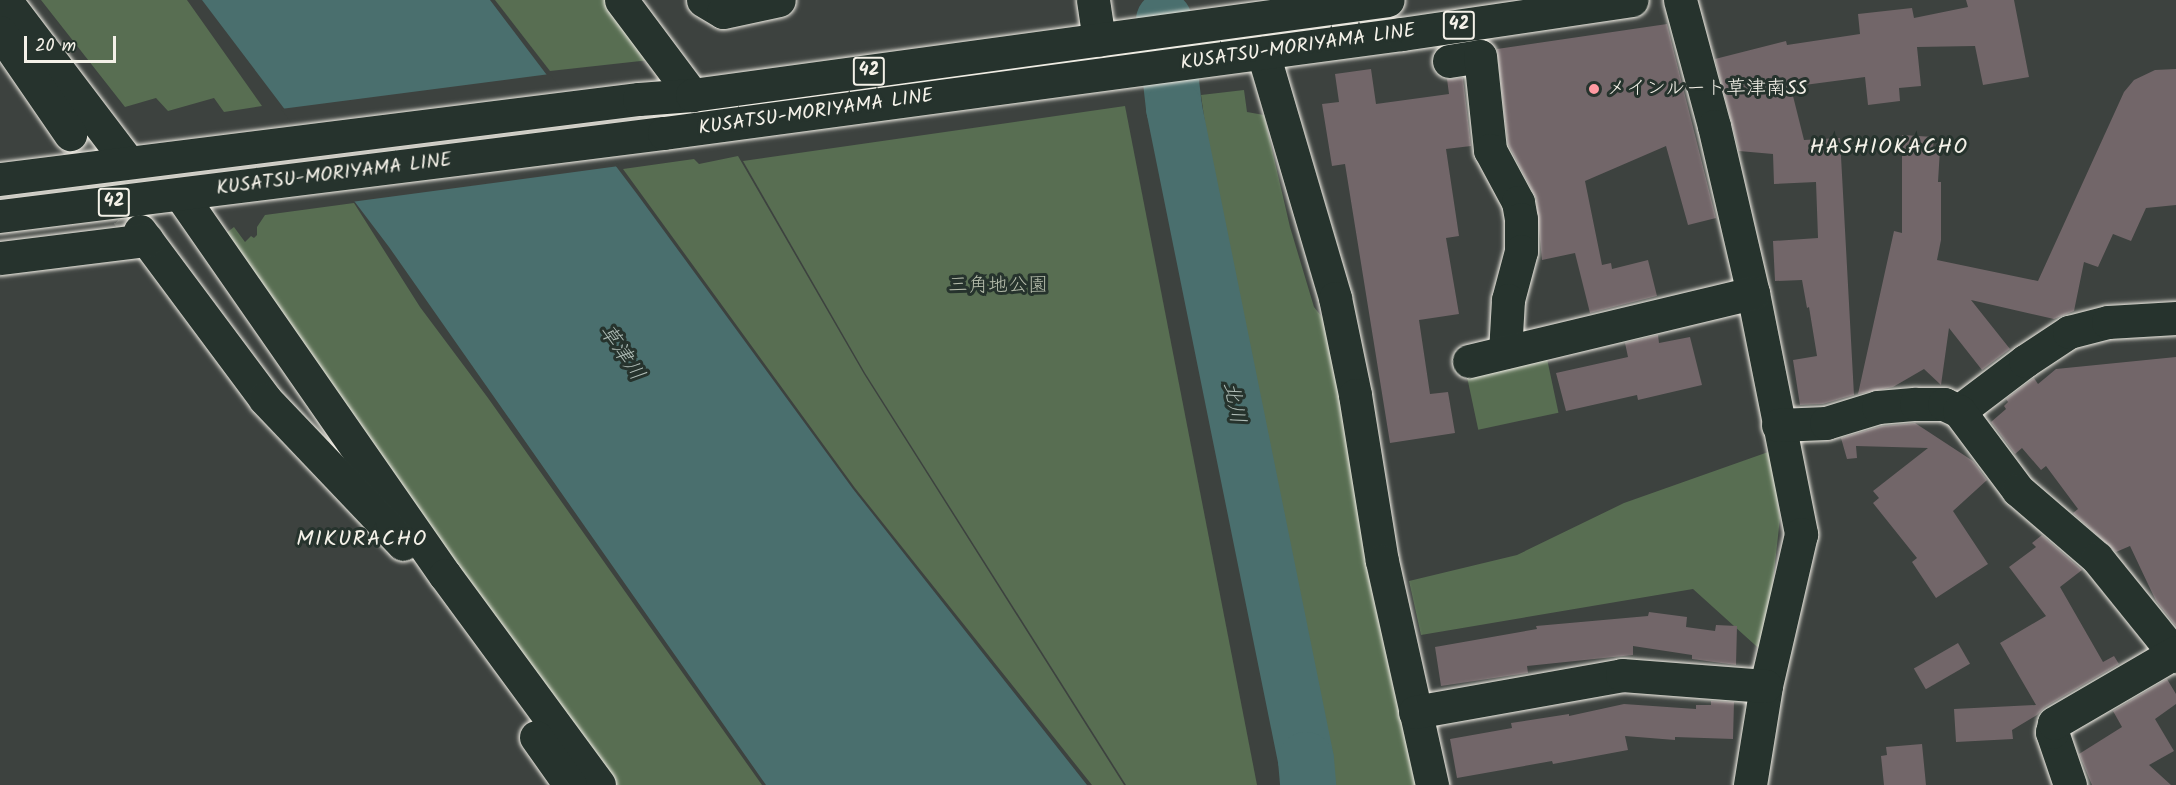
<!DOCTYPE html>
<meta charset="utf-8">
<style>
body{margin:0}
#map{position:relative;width:2176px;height:785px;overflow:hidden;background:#3d423f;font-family:Kalam,"Klee One",sans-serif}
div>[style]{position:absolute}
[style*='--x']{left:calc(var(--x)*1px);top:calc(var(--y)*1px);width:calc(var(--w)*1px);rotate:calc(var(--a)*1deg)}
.green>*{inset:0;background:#586e52;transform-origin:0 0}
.water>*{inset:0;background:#4a6f6e}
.pier>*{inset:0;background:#3d423f}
.river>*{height:56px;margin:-28px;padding:0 28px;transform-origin:28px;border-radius:28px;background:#4a6f6e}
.building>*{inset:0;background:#726669;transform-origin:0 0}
.minor-tunnel>*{height:33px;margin-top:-16.5px;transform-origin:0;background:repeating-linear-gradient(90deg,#585c58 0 33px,transparent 0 49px)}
.roads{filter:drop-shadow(0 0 2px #f4f1e8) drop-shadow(0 0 2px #f4f1e8)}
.minor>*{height:33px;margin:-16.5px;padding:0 16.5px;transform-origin:16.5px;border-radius:16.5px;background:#26332d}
.major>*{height:33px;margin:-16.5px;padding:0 16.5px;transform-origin:16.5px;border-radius:16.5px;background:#26332d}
.dots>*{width:16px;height:16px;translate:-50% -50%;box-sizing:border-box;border:3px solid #26332d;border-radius:50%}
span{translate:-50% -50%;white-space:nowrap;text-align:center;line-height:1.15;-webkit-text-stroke:6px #26332d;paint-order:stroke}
.shield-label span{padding:2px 4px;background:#26332d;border:2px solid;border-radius:4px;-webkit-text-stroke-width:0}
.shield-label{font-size:18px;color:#f4f1e8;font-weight:700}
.street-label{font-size:20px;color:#f4f1e8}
.poi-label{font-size:20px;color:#f4f1e8}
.left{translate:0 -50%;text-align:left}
.park-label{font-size:20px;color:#b6bdac}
.water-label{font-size:21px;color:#b0bdb7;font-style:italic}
.quarter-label{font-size:22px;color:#f4f1e8;letter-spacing:1.5px}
.scale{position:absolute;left:24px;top:36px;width:92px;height:27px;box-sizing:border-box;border:3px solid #f4f1e8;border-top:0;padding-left:8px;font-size:18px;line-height:21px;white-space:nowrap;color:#f4f1e8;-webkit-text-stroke:4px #26332d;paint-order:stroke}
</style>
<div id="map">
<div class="green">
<i style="clip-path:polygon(41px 0,187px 0,262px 106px,224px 112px,214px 98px,168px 111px,156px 98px,125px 107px)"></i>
<i style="clip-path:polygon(495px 0,616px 0,659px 59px,550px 71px)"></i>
<i style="clip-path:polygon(1244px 90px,1247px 112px,1264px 115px,1290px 227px,1314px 307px,1330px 327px,1419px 785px,1323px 785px,1300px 680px,1298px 646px,1280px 561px,1217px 209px,1201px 95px)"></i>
<i style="clip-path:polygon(1125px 106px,1257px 785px,1126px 785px,865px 373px,743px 161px)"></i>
<i style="clip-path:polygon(738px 156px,864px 374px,1124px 785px,1092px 785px,855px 488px,623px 169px,694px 159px,699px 164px)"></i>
<i style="clip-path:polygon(354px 203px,420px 307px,488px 398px,762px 785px,614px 785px,221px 237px,234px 227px,245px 242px,251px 236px,254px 238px,257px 235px,257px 227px,265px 215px)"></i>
<i style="left:1546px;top:354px;width:60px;height:82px;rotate:78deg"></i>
<i style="clip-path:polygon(1771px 451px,1780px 518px,1765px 654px,1693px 589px,1421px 635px,1409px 581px,1517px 555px,1624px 503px)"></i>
</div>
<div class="water">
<i style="clip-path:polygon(202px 0,490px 0,637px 194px,853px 489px,1087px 785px,766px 785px,389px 247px)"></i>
</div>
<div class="pier">
<i style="clip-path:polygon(550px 74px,619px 166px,351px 202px,281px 109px)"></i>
</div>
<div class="river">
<i style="--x:1164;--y:20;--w:89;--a:83.5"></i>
<i style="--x:1174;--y:108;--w:665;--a:78.55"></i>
<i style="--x:1306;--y:760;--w:25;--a:85"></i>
</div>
<div class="building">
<i style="clip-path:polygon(1966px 0,2014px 0,2029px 77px,1983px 85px,1975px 46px,1917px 47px,1921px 86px,1899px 88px,1900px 101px,1868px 105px,1865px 77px,1797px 86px,1798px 90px,1792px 92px,1804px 140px,1840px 138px,1854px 395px,1823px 404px,1800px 405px,1793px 360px,1817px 356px,1809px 307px,1807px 308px,1802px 280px,1775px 281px,1773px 241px,1818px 238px,1816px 182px,1774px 184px,1773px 154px,1739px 151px,1715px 59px,1786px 41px,1787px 45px,1860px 34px,1858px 14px,1912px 8px,1914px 18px,1968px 7px)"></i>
<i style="clip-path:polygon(1667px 24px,1716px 218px,1688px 225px,1666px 146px,1585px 181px,1602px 265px,1611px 263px,1612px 269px,1648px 260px,1657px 296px,1590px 313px,1575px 253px,1542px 260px,1536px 198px,1508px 144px,1497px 49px)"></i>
<i style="clip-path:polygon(1371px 69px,1376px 104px,1449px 94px,1447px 79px,1463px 78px,1471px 146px,1446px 149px,1459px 236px,1446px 238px,1459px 314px,1419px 320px,1430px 394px,1448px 392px,1455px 433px,1390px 443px,1345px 164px,1332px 166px,1322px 104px,1339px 102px,1335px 74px)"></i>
<i style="clip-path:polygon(2176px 69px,2176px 205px,2146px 208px,2131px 241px,2113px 234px,2098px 267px,2084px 262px,2074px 311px,2054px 319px,1971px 300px,2010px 349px,1982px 370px,1949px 328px,1941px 385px,1924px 369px,1893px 387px,1858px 394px,1894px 231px,1902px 233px,1902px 135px,1934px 137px,1933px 149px,1940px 149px,1938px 182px,1941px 182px,1941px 240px,1937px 260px,2038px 281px,2124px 92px,2134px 80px,2155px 70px)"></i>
<i style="clip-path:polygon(1658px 335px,1659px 343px,1690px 337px,1702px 385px,1638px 400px,1637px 395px,1566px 411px,1556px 373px,1628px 357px,1625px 343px)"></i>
<i style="clip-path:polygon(2176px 357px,2176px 626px,2156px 601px,2130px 546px,2116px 552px,2073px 513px,2078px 509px,2046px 466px,2041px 470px,2022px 448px,2015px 454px,1991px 422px,2006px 409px,2004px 406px,2008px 402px,2006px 399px,2034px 378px,2038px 384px,2056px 369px)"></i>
<i style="clip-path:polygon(1915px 423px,1973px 461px,1987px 480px,1953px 511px,1988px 564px,1936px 598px,1912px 562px,1917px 558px,1873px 503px,1879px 498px,1873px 491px,1928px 448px,1856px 446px,1857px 458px,1847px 459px,1841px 438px,1882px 426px)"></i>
<i style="clip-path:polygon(2042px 535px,2082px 570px,2060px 587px,2103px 662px,2114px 656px,2119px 664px,2045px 707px,2037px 715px,2012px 730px,2013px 739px,1956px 742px,1954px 709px,2036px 705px,2000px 643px,2046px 616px,2009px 567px,2036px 547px,2032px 543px)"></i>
<i style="clip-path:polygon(1649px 612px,1687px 617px,1686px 627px,1715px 631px,1716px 625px,1737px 626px,1736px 665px,1692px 659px,1692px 655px,1633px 646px,1633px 655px,1527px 666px,1528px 673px,1441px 686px,1435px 647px,1537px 629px,1536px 626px,1648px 616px)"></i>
<i style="left:1958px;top:643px;width:24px;height:51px;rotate:60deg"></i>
<i style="clip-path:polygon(2167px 679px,2176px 694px,2176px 704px,2155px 719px,2174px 751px,2149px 765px,2171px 785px,2092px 785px,2079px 754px,2122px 727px,2113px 711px)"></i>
<i style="clip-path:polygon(1711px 701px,1734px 702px,1733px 739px,1675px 737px,1675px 740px,1625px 736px,1628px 750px,1553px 764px,1552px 761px,1457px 778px,1450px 739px,1512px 728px,1511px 723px,1569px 714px,1569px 716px,1624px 704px,1696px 709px,1696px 705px,1711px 705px)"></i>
<i style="clip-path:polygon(1922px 744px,1926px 785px,1884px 785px,1881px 756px,1887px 755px,1886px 747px)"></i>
</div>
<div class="minor-tunnel">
<i style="--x:70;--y:134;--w:120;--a:54.2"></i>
</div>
<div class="roads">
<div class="minor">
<i style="--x:5;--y:0;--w:203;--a:52.8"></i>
<i style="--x:621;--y:0;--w:119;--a:53.2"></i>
<i style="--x:703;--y:0;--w:23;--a:31"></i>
<i style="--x:723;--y:12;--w:57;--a:-12.1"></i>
<i style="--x:1093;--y:0;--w:40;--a:81.5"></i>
<i style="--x:1680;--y:0;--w:131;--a:74.9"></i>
<i style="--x:1714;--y:126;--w:171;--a:76.9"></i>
<i style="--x:1753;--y:293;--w:246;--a:78.7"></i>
<i style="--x:1801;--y:534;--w:156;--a:103"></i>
<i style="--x:1766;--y:686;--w:100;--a:99.2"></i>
<i style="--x:0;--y:32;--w:124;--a:55.5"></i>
<i style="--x:1263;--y:53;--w:255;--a:73.6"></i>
<i style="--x:1335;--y:298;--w:99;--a:78.3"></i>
<i style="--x:1355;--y:395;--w:168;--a:80.8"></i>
<i style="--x:1382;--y:561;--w:230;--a:77.4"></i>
<i style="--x:1449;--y:61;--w:31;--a:-9"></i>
<i style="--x:1480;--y:56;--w:95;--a:83.9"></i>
<i style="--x:1490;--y:150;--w:59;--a:61.7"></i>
<i style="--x:1518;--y:202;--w:17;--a:80"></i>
<i style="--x:1521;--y:219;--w:32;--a:90"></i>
<i style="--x:1521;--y:251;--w:51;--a:104.9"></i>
<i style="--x:1508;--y:300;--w:52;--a:93.3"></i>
<i style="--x:180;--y:194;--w:464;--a:55.2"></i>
<i style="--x:445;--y:575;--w:260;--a:53.7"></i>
<i style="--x:140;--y:231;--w:209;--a:53.3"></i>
<i style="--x:265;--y:399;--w:200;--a:46.4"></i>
<i style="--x:0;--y:258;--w:148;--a:-7"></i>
<i style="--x:1469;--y:361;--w:292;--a:-13.5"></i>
<i style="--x:1959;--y:411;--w:83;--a:-37.1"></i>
<i style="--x:2025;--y:361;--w:53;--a:-33.4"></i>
<i style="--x:2069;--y:332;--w:40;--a:-14.4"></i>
<i style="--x:2108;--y:322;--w:68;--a:-3.4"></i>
<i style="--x:1778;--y:425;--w:48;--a:-2.4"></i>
<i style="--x:1826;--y:423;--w:54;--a:-17.1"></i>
<i style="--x:1878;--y:407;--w:38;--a:-5"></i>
<i style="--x:1916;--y:404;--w:28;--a:0"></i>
<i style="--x:1944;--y:404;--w:17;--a:25"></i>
<i style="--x:1959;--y:411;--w:99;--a:53.2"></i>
<i style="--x:2018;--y:490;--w:104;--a:40.7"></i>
<i style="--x:2097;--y:558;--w:126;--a:51.1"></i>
<i style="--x:1415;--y:712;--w:210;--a:-10.1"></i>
<i style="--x:1622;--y:675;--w:144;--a:4.4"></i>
<i style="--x:536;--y:737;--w:59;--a:54.7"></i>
<i style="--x:2070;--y:785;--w:56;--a:-108.8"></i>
<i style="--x:2052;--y:732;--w:9;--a:-77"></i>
<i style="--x:2054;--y:723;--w:141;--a:-30.2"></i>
</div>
<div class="major">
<i style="--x:0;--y:179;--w:644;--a:-7.14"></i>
<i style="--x:639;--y:99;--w:53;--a:-4.3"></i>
<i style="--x:692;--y:95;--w:702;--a:-7.77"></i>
<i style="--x:0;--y:216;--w:669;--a:-7.13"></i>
<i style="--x:664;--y:133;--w:745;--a:-7.64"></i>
<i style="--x:1402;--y:34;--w:232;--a:-8.4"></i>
</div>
</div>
<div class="dots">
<i style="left:1594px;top:89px;background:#ff9aa2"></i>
</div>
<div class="shield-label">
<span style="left:1459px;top:25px">42</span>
<span style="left:869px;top:71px">42</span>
<span style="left:114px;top:202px">42</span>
</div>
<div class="street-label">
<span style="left:1298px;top:48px;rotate:-8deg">KUSATSU-MORIYAMA LINE</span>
<span style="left:816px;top:113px;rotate:-8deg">KUSATSU-MORIYAMA LINE</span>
<span style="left:334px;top:175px;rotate:-7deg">KUSATSU-MORIYAMA LINE</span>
</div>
<div class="poi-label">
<span class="left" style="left:1606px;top:89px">メインルート草津南SS</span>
</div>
<div class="park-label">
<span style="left:998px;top:286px">三角地公園</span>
</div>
<div class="water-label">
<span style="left:621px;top:353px;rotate:56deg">草津川</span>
<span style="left:1233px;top:403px;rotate:79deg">北川</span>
</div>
<div class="quarter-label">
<span style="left:1889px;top:148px">HASHIOKACHO</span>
<span style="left:362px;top:540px">MIKURACHO</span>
</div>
<div class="scale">20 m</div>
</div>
